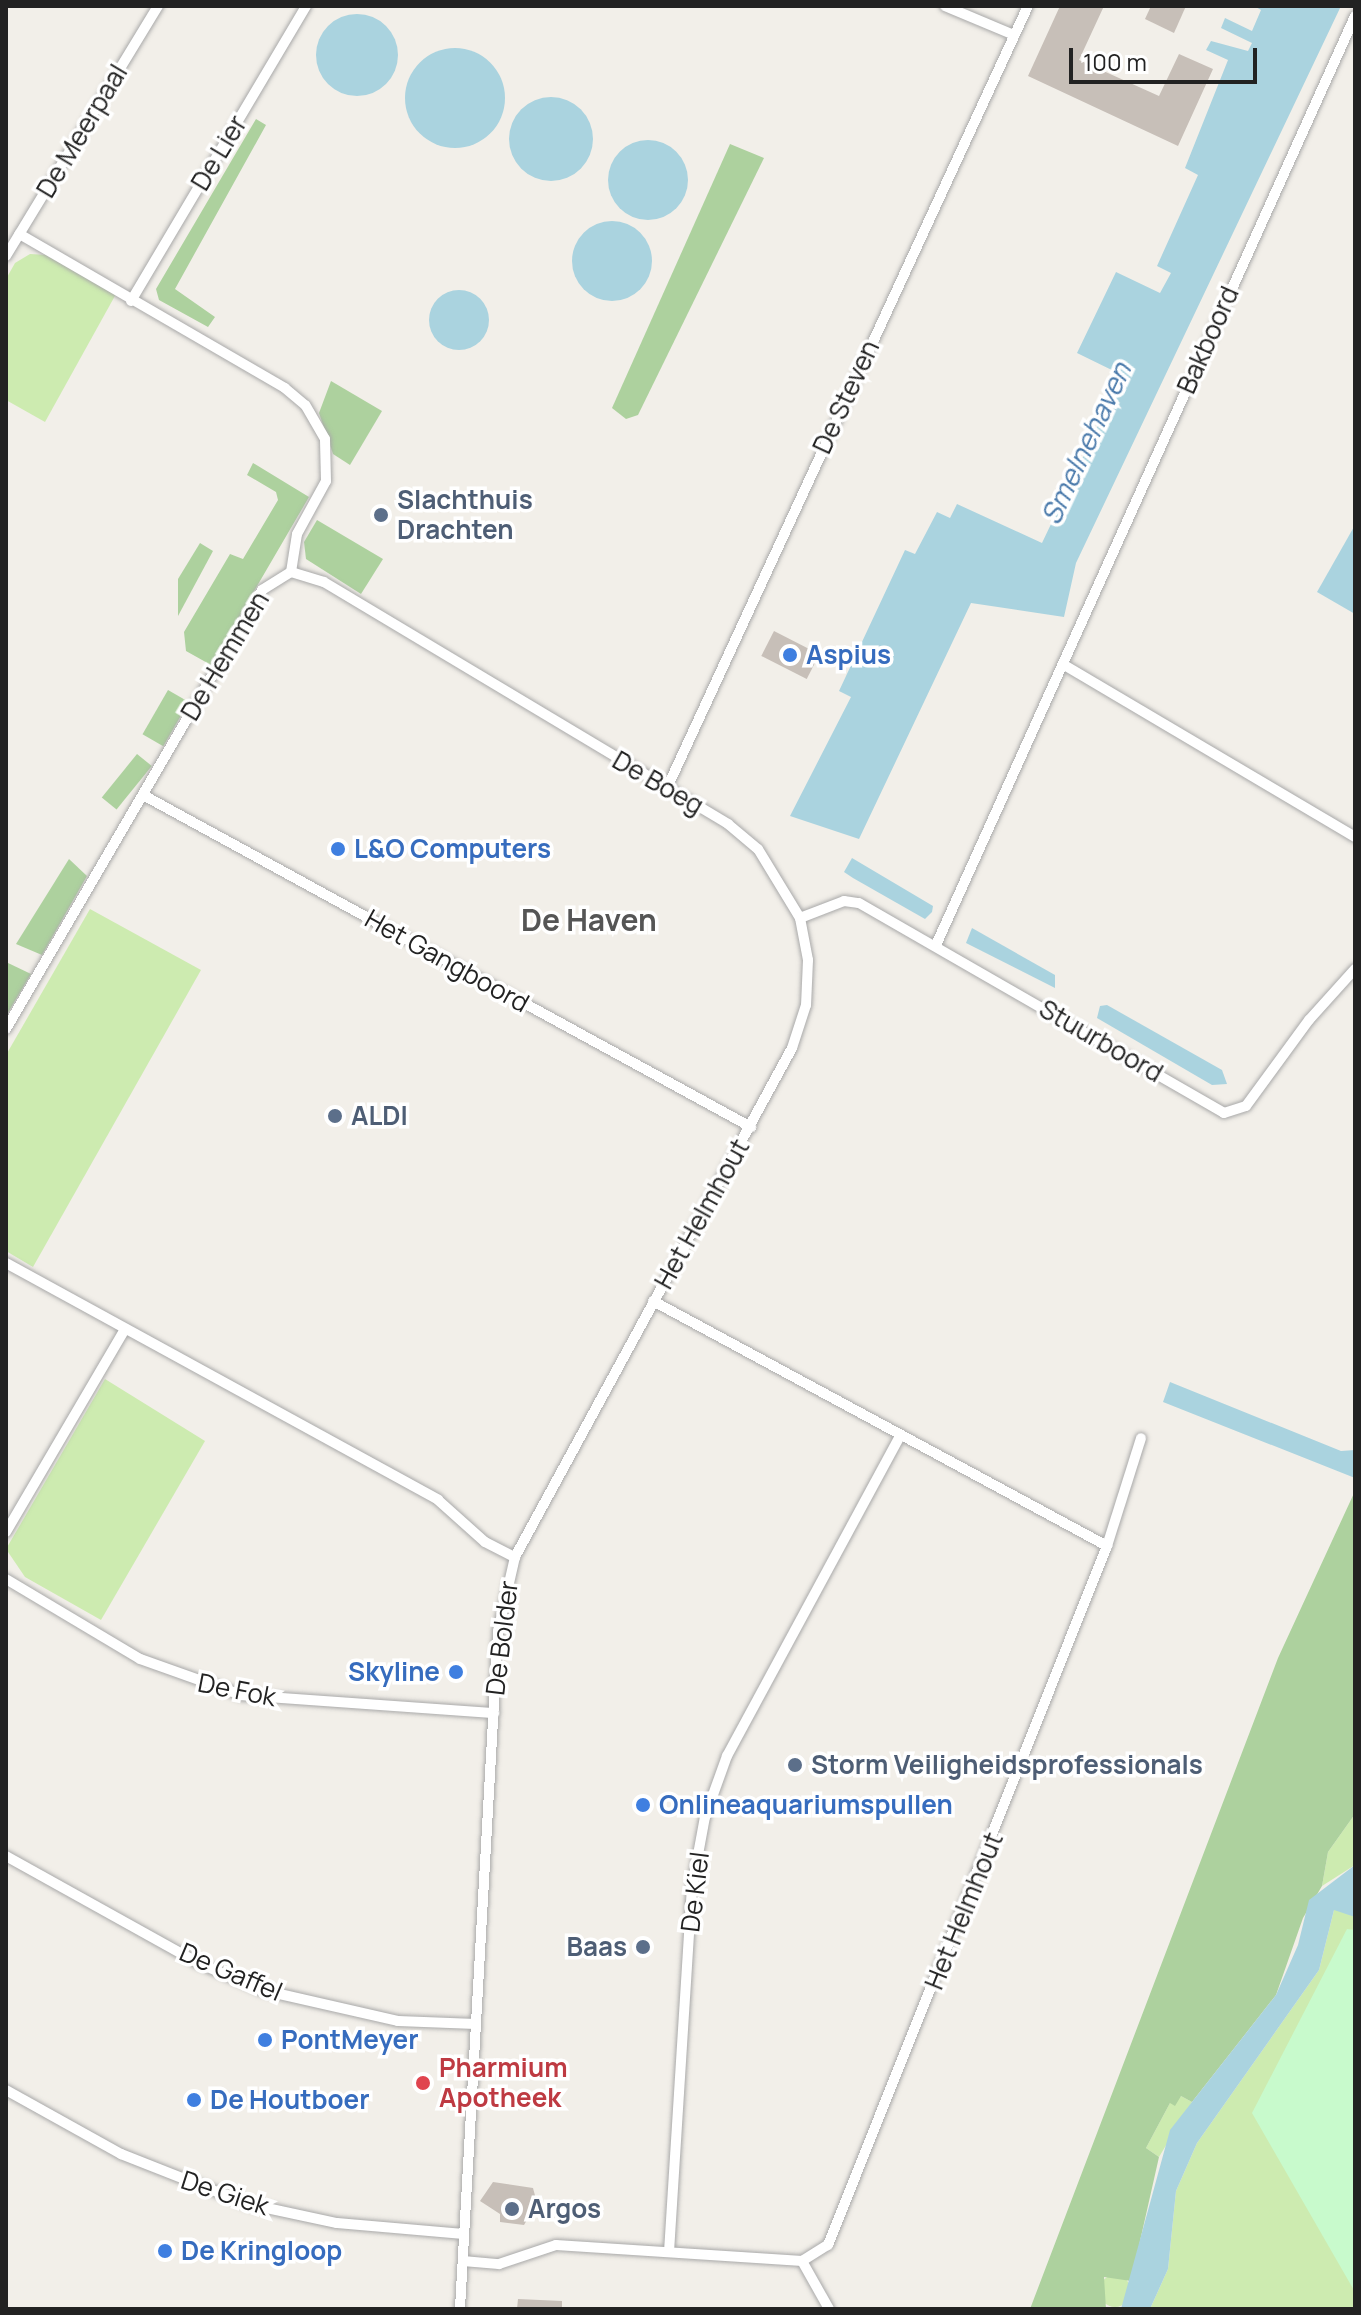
<!DOCTYPE html>
<style>
body{margin:0}
#map{position:relative;width:1361px;height:2315px;overflow:hidden;background:#f2efe9;font-family:Manrope,sans-serif}
div>[style]{position:absolute}
[style*='--x']{left:calc(var(--x)*1px);top:calc(var(--y)*1px);width:calc(var(--w)*1px);rotate:calc(var(--a)*1deg)}
.grass>*{inset:0;background:#cdebb0}
.round{border-radius:50%}
.forest>*{inset:0;background:#add19e;transform-origin:0 0}
.park>*{inset:0;background:#c8facc}
.water>*{inset:0;background:#aad3df}
.building>*{inset:0;background:#c7bfb8;transform-origin:0 0}
.roads{filter:drop-shadow(0 0 2px #a9a9a9) drop-shadow(0 0 2px #a9a9a9)}
.street>*{height:10px;margin:-5px;padding:0 5px;transform-origin:5px;border-radius:5px;background:#fff}
.dots>*{width:22px;height:22px;translate:-50% -50%;box-sizing:border-box;border:4px solid #fff;border-radius:50%}
span{translate:-50% -50%;white-space:nowrap;text-align:center;line-height:1.15;-webkit-text-stroke:7px #fff;paint-order:stroke}
.street-label{font-size:26px;color:#222}
.service-label{font-size:26px;color:#4e5e75;font-weight:700}
.left{translate:0 -50%;text-align:left}
.right{translate:-100% -50%;text-align:right}
.shop-label{font-size:26px;color:#366cbe;font-weight:700}
.health-label{font-size:26px;color:#be3a42;font-weight:700}
.water-label{font-size:28px;color:#4a7aab;font-style:italic}
.quarter-label{font-size:30px;color:#555;font-weight:700}
.frame{position:absolute;inset:0;border:8px solid #222;pointer-events:none}
.scale{position:absolute;left:1069px;top:48px;width:188px;height:36px;box-sizing:border-box;border:4px solid #222;border-top:0;padding-left:10px;font-size:24px;line-height:28px;white-space:nowrap;color:#222;-webkit-text-stroke:6px #fff;paint-order:stroke}
</style>
<div id="map">
<div class="grass">
<i style="clip-path:polygon(30px 254px,47px 255px,116px 294px,45px 422px,6px 400px,6px 279px,15px 263px)"></i>
<i style="clip-path:polygon(90px 909px,201px 970px,33px 1267px,6px 1251px,6px 1055px)"></i>
<i style="clip-path:polygon(105px 1379px,205px 1441px,101px 1620px,25px 1577px,6px 1549px)"></i>
<i style="clip-path:polygon(1355px 1814px,1355px 1865px,1322px 1886px,1328px 1852px)"></i>
<i style="clip-path:polygon(1343px 1909px,1355px 1917px,1355px 2309px,1150px 2309px,1168px 2269px,1176px 2191px,1197px 2143px,1319px 1970px,1334px 1910px)"></i>
<i style="clip-path:polygon(1181px 2096px,1192px 2102px,1159px 2157px,1146px 2148px,1170px 2103px)"></i>
<i class="round" style="left:1099px;top:2275px;width:32px;height:32px"></i>
</div>
<div class="forest">
<i style="clip-path:polygon(256px 119px,266px 125px,175px 289px,215px 317px,208px 327px,159px 300px,156px 289px)"></i>
<i style="clip-path:polygon(730px 144px,764px 158px,638px 415px,626px 419px,612px 408px)"></i>
<i style="clip-path:polygon(331px 381px,382px 411px,350px 465px,333px 454px,319px 413px)"></i>
<i style="clip-path:polygon(253px 463px,309px 497px,211px 665px,186px 651px,184px 632px,230px 554px,243px 559px,278px 500px,276px 492px,247px 475px)"></i>
<i style="clip-path:polygon(317px 520px,383px 559px,361px 594px,306px 559px,304px 542px)"></i>
<i style="clip-path:polygon(200px 543px,213px 551px,178px 616px,178px 579px)"></i>
<i style="left:168px;top:690px;width:24px;height:51px;rotate:30deg"></i>
<i style="left:137px;top:754px;width:19px;height:56px;rotate:39deg"></i>
<i style="clip-path:polygon(69px 859px,87px 876px,42px 955px,16px 944px)"></i>
<i style="clip-path:polygon(6px 962px,31px 974px,6px 1016px)"></i>
<i style="clip-path:polygon(1355px 1491px,1355px 1814px,1328px 1852px,1322px 1886px,1303px 1918px,1276px 1995px,1192px 2102px,1181px 2096px,1175px 2106px,1170px 2103px,1146px 2148px,1159px 2157px,1131px 2281px,1104px 2277px,1106px 2309px,1030px 2309px,1278px 1658px)"></i>
</div>
<div class="park">
<i style="clip-path:polygon(1347px 1929px,1355px 1930px,1355px 2292px,1252px 2113px)"></i>
</div>
<div class="water">
<i style="clip-path:polygon(1254px 6px,1341px 6px,1076px 563px,1064px 617px,971px 603px,859px 839px,790px 816px,851px 697px,839px 691px,905px 550px,915px 554px,937px 512px,950px 518px,957px 504px,1042px 543px,1122px 375px,1077px 353px,1116px 272px,1160px 293px,1171px 273px,1157px 266px,1198px 175px,1185px 168px,1228px 60px,1206px 50px,1211px 41px,1248px 51px,1252px 43px,1221px 28px,1225px 18px,1252px 31px,1261px 10px)"></i>
<i class="round" style="left:316px;top:14px;width:82px;height:82px"></i>
<i class="round" style="left:405px;top:48px;width:100px;height:100px"></i>
<i class="round" style="left:509px;top:97px;width:84px;height:84px"></i>
<i class="round" style="left:608px;top:140px;width:80px;height:80px"></i>
<i class="round" style="left:572px;top:221px;width:80px;height:80px"></i>
<i class="round" style="left:429px;top:290px;width:60px;height:60px"></i>
<i style="clip-path:polygon(1355px 525px,1355px 614px,1317px 592px)"></i>
<i style="clip-path:polygon(852px 858px,933px 906px,932px 912px,925px 919px,853px 878px,844px 872px)"></i>
<i style="clip-path:polygon(972px 928px,1055px 975px,1055px 988px,966px 943px)"></i>
<i style="clip-path:polygon(1107px 1005px,1222px 1070px,1227px 1084px,1212px 1085px,1097px 1018px,1100px 1006px)"></i>
<i style="clip-path:polygon(1170px 1382px,1341px 1451px,1355px 1450px,1355px 1478px,1163px 1402px)"></i>
<i style="clip-path:polygon(1355px 1865px,1355px 1917px,1334px 1910px,1319px 1970px,1197px 2143px,1176px 2191px,1168px 2269px,1150px 2309px,1121px 2309px,1170px 2130px,1276px 1995px,1298px 1945px,1309px 1900px)"></i>
</div>
<div class="building">
<i style="clip-path:polygon(1060px 6px,1104px 6px,1079px 60px,1159px 96px,1179px 54px,1213px 69px,1178px 146px,1028px 76px)"></i>
<i style="clip-path:polygon(1151px 6px,1186px 6px,1174px 33px,1145px 19px)"></i>
<i style="left:774px;top:631px;width:51px;height:28px;rotate:27deg"></i>
<i style="clip-path:polygon(493px 2182px,533px 2188px,537px 2203px,524px 2225px,500px 2222px,500px 2214px,480px 2201px)"></i>
<i style="clip-path:polygon(518px 2299px,562px 2301px,562px 2309px,517px 2309px)"></i>
</div>
<div class="roads">
<div class="street">
<i style="--x:945;--y:6;--w:75;--a:22.8"></i>
<i style="--x:6;--y:256;--w:293;--a:-58.7"></i>
<i style="--x:131;--y:301;--w:343;--a:-59.3"></i>
<i style="--x:291;--y:572;--w:34;--a:17"></i>
<i style="--x:324;--y:582;--w:471;--a:30.9"></i>
<i style="--x:728;--y:824;--w:39;--a:40"></i>
<i style="--x:758;--y:849;--w:81;--a:58.7"></i>
<i style="--x:800;--y:918;--w:43;--a:79.2"></i>
<i style="--x:808;--y:960;--w:45;--a:92.5"></i>
<i style="--x:806;--y:1005;--w:45;--a:108"></i>
<i style="--x:792;--y:1048;--w:579;--a:118.56"></i>
<i style="--x:1066;--y:666;--w:336;--a:30.6"></i>
<i style="--x:667;--y:788;--w:861;--a:-65.22"></i>
<i style="--x:143;--y:795;--w:693;--a:28.64"></i>
<i style="--x:800;--y:918;--w:47;--a:-21.1"></i>
<i style="--x:844;--y:901;--w:15;--a:8"></i>
<i style="--x:859;--y:903;--w:421;--a:29.9"></i>
<i style="--x:1224;--y:1113;--w:23;--a:-18"></i>
<i style="--x:1246;--y:1106;--w:107;--a:-53.8"></i>
<i style="--x:1309;--y:1020;--w:69;--a:-48"></i>
<i style="--x:936;--y:945;--w:1019;--a:-65.72"></i>
<i style="--x:6;--y:1029;--w:508;--a:-59.75"></i>
<i style="--x:262;--y:590;--w:34;--a:-32"></i>
<i style="--x:291;--y:572;--w:38;--a:-81"></i>
<i style="--x:297;--y:534;--w:60;--a:-61.3"></i>
<i style="--x:326;--y:481;--w:42;--a:-91.4"></i>
<i style="--x:325;--y:439;--w:39;--a:-120"></i>
<i style="--x:305;--y:405;--w:26;--a:-140"></i>
<i style="--x:285;--y:388;--w:307;--a:-149.9"></i>
<i style="--x:6;--y:1263;--w:493;--a:28.7"></i>
<i style="--x:438;--y:1500;--w:63;--a:41.8"></i>
<i style="--x:485;--y:1542;--w:34;--a:27"></i>
<i style="--x:515;--y:1557;--w:76;--a:102.9"></i>
<i style="--x:498;--y:1631;--w:679;--a:93.21"></i>
<i style="--x:653;--y:1301;--w:516;--a:28.35"></i>
<i style="--x:6;--y:1532;--w:235;--a:-59.6"></i>
<i style="--x:6;--y:1579;--w:156;--a:30.8"></i>
<i style="--x:140;--y:1659;--w:107;--a:19.6"></i>
<i style="--x:241;--y:1695;--w:254;--a:4.1"></i>
<i style="--x:6;--y:1856;--w:220;--a:29.1"></i>
<i style="--x:198;--y:1963;--w:69;--a:22.9"></i>
<i style="--x:262;--y:1990;--w:139;--a:12.8"></i>
<i style="--x:398;--y:2021;--w:78;--a:2.2"></i>
<i style="--x:6;--y:2090;--w:132;--a:29.1"></i>
<i style="--x:121;--y:2154;--w:136;--a:21.5"></i>
<i style="--x:248;--y:2204;--w:91;--a:12.1"></i>
<i style="--x:337;--y:2223;--w:127;--a:5"></i>
<i style="--x:669;--y:2252;--w:366;--a:-86.4"></i>
<i style="--x:692;--y:1887;--w:71;--a:-79.5"></i>
<i style="--x:705;--y:1817;--w:65;--a:-70.2"></i>
<i style="--x:727;--y:1756;--w:364;--a:-61.6"></i>
<i style="--x:463;--y:2261;--w:36;--a:5"></i>
<i style="--x:499;--y:2264;--w:60;--a:-18.4"></i>
<i style="--x:556;--y:2245;--w:247;--a:3.7"></i>
<i style="--x:802;--y:2261;--w:31;--a:-32"></i>
<i style="--x:828;--y:2245;--w:753;--a:-68.24"></i>
<i style="--x:1107;--y:1546;--w:113;--a:-72.5"></i>
<i style="--x:802;--y:2261;--w:55;--a:60.6"></i>
</div>
</div>
<div class="dots">
<i style="left:381px;top:515px;background:#5c6f8a"></i>
<i style="left:790px;top:655px;background:#3f7fe0"></i>
<i style="left:338px;top:849px;background:#3f7fe0"></i>
<i style="left:335px;top:1116px;background:#5c6f8a"></i>
<i style="left:456px;top:1672px;background:#3f7fe0"></i>
<i style="left:795px;top:1765px;background:#5c6f8a"></i>
<i style="left:643px;top:1805px;background:#3f7fe0"></i>
<i style="left:643px;top:1947px;background:#5c6f8a"></i>
<i style="left:265px;top:2040px;background:#3f7fe0"></i>
<i style="left:423px;top:2083px;background:#e0444e"></i>
<i style="left:194px;top:2100px;background:#3f7fe0"></i>
<i style="left:512px;top:2209px;background:#5c6f8a"></i>
<i style="left:165px;top:2251px;background:#3f7fe0"></i>
</div>
<div class="street-label">
<span style="left:82px;top:131px;rotate:-59deg">De Meerpaal</span>
<span style="left:219px;top:153px;rotate:-59deg">De Lier</span>
<span style="left:1208px;top:340px;rotate:-66deg">Bakboord</span>
<span style="left:846px;top:397px;rotate:-65deg">De Steven</span>
<span style="left:225px;top:656px;rotate:-59deg">De Hemmen</span>
<span style="left:658px;top:783px;rotate:30deg">De Boeg</span>
<span style="left:447px;top:961px;rotate:29deg">Het Gangboord</span>
<span style="left:1101px;top:1041px;rotate:30deg">Stuurboord</span>
<span style="left:702px;top:1214px;rotate:-61deg">Het Helmhout</span>
<span style="left:502px;top:1638px;rotate:-83deg">De Bolder</span>
<span style="left:237px;top:1690px;rotate:11deg">De Fok</span>
<span style="left:695px;top:1892px;rotate:-83deg">De Kiel</span>
<span style="left:964px;top:1911px;rotate:-68deg">Het Helmhout</span>
<span style="left:231px;top:1972px;rotate:23deg">De Gaffel</span>
<span style="left:225px;top:2193px;rotate:18deg">De Giek</span>
</div>
<div class="service-label">
<span class="left" style="left:397px;top:515px">Slachthuis<br>Drachten</span>
<span class="left" style="left:351px;top:1116px">ALDI</span>
<span class="left" style="left:811px;top:1765px">Storm Veiligheidsprofessionals</span>
<span class="right" style="left:627px;top:1947px">Baas</span>
<span class="left" style="left:528px;top:2209px">Argos</span>
</div>
<div class="shop-label">
<span class="left" style="left:806px;top:655px">Aspius</span>
<span class="left" style="left:354px;top:849px">L&amp;O Computers</span>
<span class="right" style="left:440px;top:1672px">Skyline</span>
<span class="left" style="left:659px;top:1805px">Onlineaquariumspullen</span>
<span class="left" style="left:281px;top:2040px">PontMeyer</span>
<span class="left" style="left:210px;top:2100px">De Houtboer</span>
<span class="left" style="left:181px;top:2251px">De Kringloop</span>
</div>
<div class="health-label">
<span class="left" style="left:439px;top:2083px">Pharmium<br>Apotheek</span>
</div>
<div class="water-label">
<span style="left:1085px;top:443px;rotate:-65deg">Smelnehaven</span>
</div>
<div class="quarter-label">
<span style="left:589px;top:920px">De Haven</span>
</div>
<div class="frame"></div>
<div class="scale">100 m</div>
</div>
